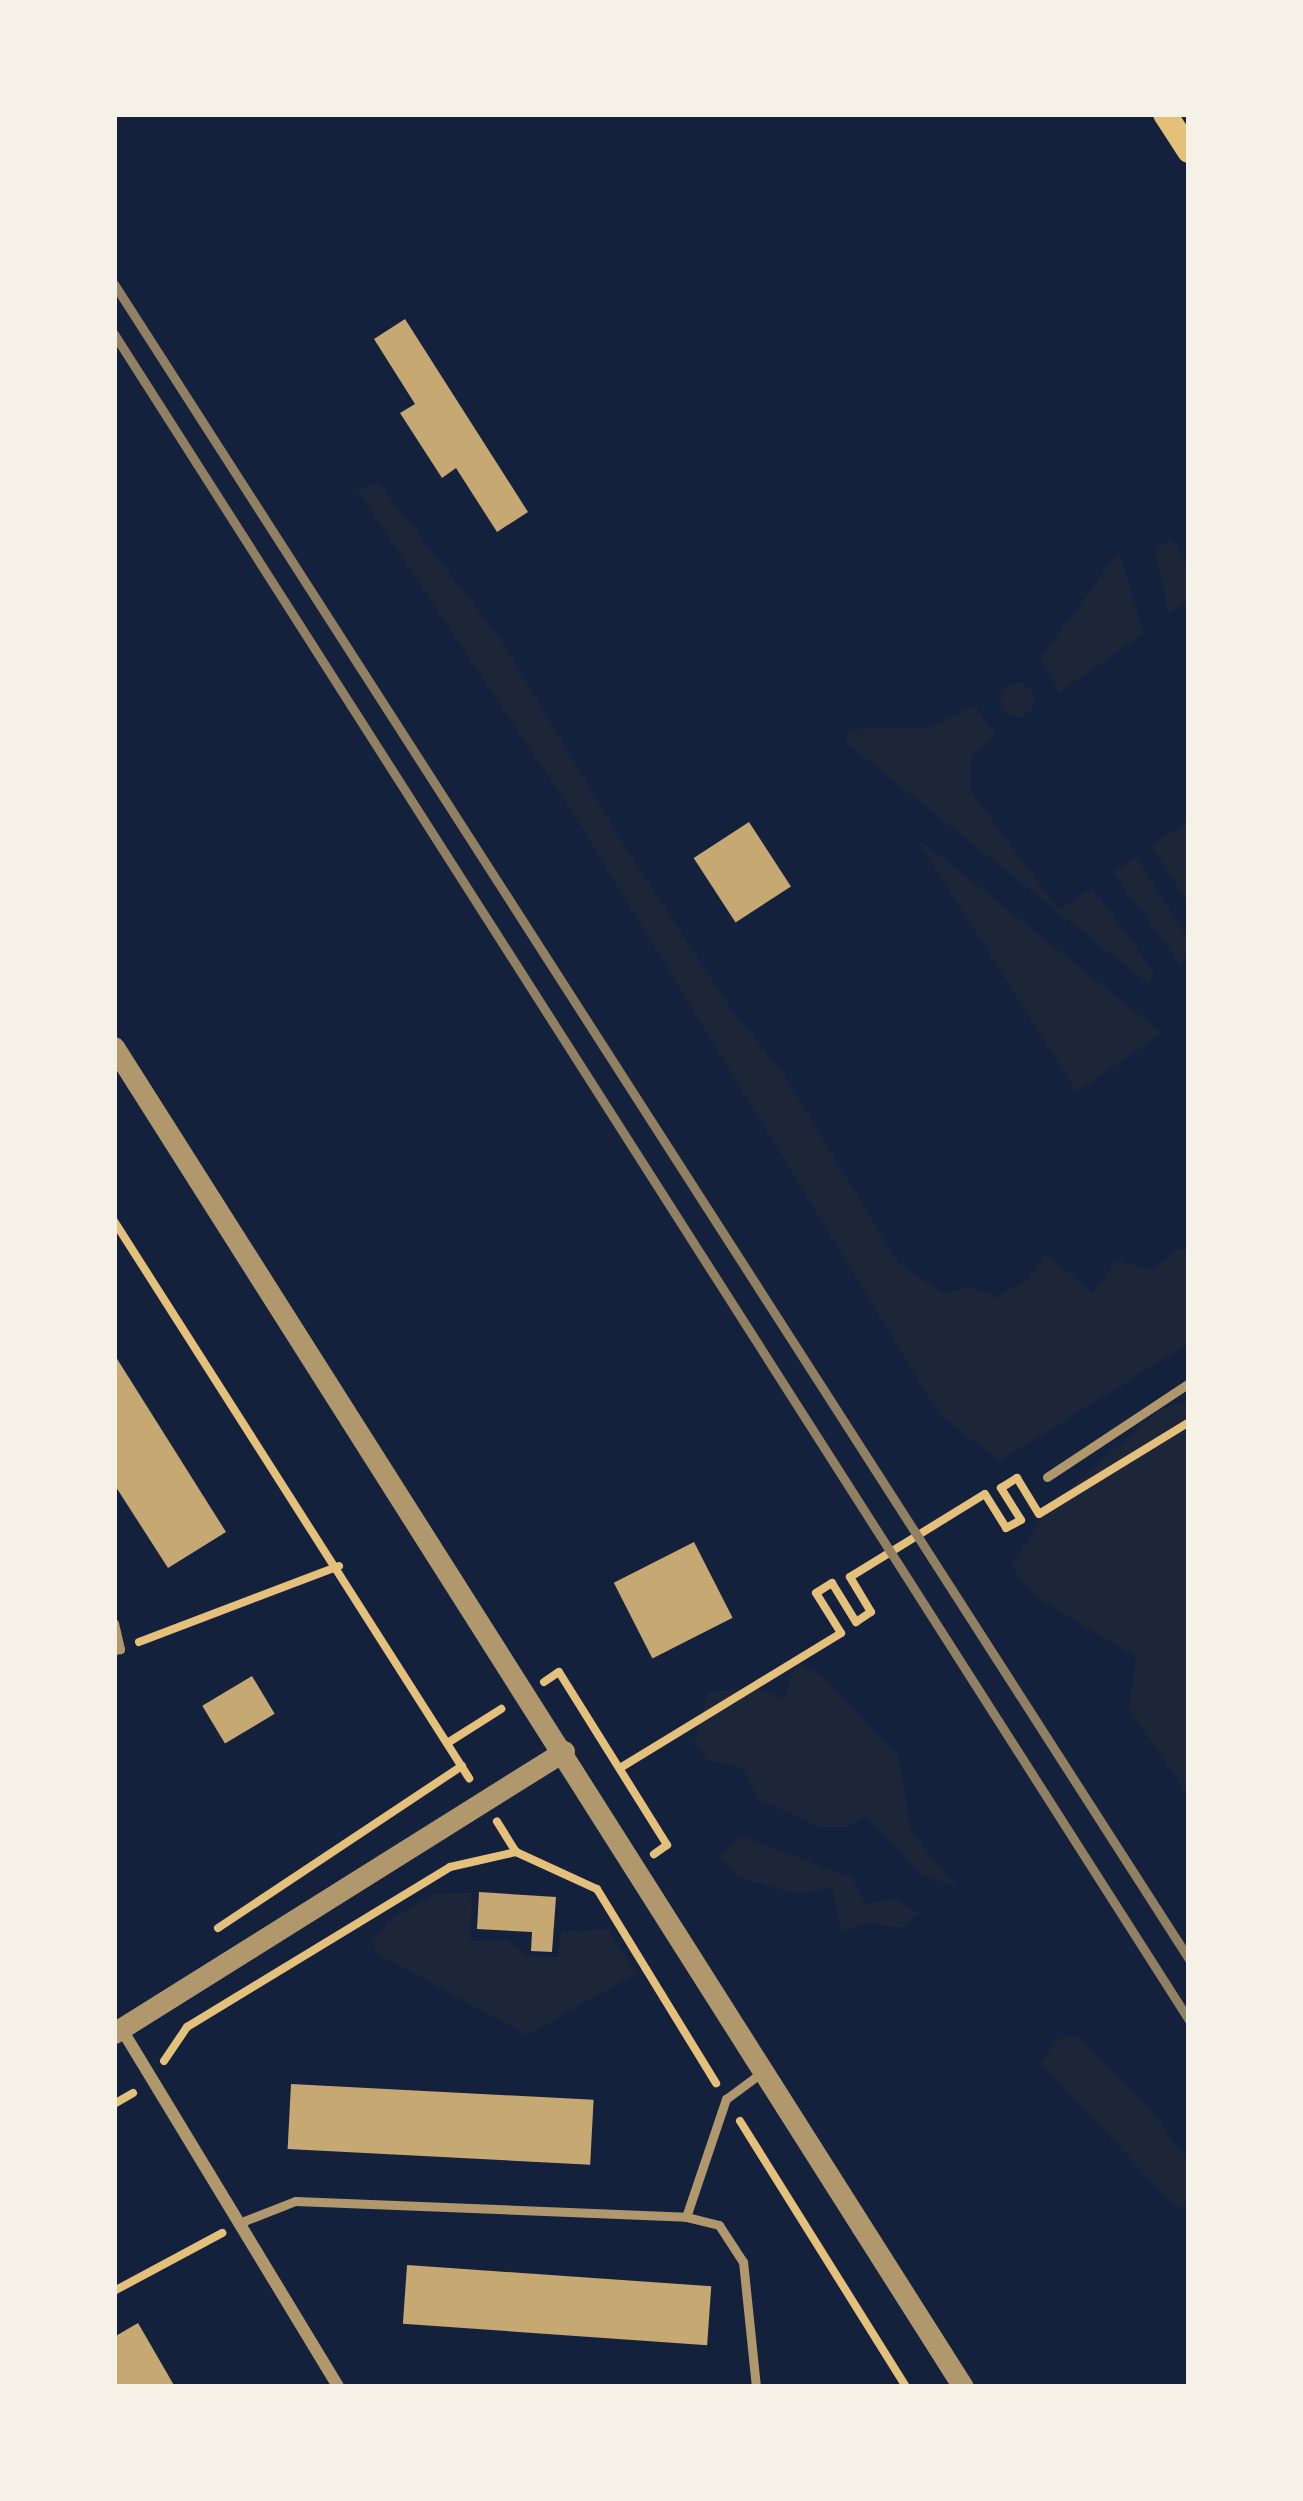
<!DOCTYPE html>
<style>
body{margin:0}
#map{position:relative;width:1303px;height:2501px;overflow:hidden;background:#14213d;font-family:"Roboto Condensed",sans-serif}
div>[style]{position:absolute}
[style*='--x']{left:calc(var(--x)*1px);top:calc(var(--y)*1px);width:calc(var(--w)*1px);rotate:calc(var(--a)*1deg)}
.green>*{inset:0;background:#1d2539}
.round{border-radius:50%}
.building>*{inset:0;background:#c6a872;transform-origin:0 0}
.path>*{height:8px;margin:-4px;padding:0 4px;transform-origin:4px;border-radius:4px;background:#e5c07b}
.service>*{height:9px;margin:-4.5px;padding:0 4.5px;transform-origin:4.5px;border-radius:4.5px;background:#b1986c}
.minor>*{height:12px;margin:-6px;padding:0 6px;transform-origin:6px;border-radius:6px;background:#b1986c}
.tertiary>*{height:21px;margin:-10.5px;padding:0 10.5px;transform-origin:10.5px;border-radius:10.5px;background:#b1986c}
.secondary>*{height:24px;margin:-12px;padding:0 12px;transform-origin:12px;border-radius:12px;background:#e5c07b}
.rail>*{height:9px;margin:-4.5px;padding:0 4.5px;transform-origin:4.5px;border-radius:4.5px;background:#918062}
span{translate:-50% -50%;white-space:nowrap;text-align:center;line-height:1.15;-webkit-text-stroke:9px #f6f1e7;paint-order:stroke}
.frame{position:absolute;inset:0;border:117px solid #f6f1e7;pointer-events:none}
</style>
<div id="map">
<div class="green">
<i style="clip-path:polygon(378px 483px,499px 637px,625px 847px,731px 1009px,782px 1072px,899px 1264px,942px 1293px,969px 1287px,997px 1297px,1029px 1279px,1046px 1253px,1092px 1293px,1117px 1261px,1152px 1270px,1175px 1250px,1189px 1249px,1189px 1343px,1000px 1461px,940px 1415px,570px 808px,357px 490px)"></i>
<i style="clip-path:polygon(1171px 537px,1189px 568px,1189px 600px,1169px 615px,1155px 552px)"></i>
<i style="clip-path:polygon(1119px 551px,1144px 633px,1059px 693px,1040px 659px)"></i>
<i class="round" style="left:1000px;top:683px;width:34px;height:34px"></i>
<i style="clip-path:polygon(974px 705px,996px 735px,972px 756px,971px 792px,1058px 909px,1093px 888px,1153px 971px,1150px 985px,846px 743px,849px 729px,931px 727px)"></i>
<i style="clip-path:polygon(1189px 820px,1189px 904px,1151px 845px)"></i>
<i style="clip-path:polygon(917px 839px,943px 858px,1162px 1033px,1077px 1092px)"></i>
<i style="clip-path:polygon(1136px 856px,1189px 941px,1182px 966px,1113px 873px)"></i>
<i style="clip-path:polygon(1189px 1400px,1189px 1797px,1129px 1709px,1136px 1657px,1042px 1601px,1011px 1567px,1048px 1508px,1159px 1410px)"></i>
<i style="clip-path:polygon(797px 1662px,824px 1677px,899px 1757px,911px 1832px,957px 1887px,920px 1874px,866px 1815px,848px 1827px,821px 1827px,758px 1799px,743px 1768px,708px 1760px,694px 1744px,708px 1692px,760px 1689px,784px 1699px)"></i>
<i style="clip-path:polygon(741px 1836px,852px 1878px,865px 1904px,894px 1899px,920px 1913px,901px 1928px,867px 1923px,841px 1931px,832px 1887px,798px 1894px,737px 1877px,720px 1857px)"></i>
<i style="clip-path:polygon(472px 1893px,470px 1941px,507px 1940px,526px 1955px,558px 1957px,561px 1932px,607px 1929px,637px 1973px,527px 2035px,379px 1955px,372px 1942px,390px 1919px,434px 1894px)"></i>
<i style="clip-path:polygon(1076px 2035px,1150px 2109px,1189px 2163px,1189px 2201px,1178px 2209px,1041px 2064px,1056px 2040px)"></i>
</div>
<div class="building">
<i style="clip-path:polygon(405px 319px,528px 512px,497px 532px,456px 468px,442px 478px,400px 413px,415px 404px,374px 339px)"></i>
<i style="left:749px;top:822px;width:77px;height:66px;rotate:57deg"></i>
<i style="clip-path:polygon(114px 1354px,226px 1532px,168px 1568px,114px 1484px)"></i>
<i style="left:694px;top:1542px;width:85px;height:90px;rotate:63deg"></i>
<i style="left:252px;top:1676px;width:44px;height:58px;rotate:59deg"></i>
<i style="clip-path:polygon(479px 1892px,556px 1897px,552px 1952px,531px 1951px,532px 1932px,477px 1929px)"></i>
<i style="left:291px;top:2084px;width:303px;height:65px;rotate:3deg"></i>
<i style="left:407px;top:2265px;width:305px;height:59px;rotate:4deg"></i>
<i style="clip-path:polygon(138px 2323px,175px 2387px,114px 2387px,114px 2337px)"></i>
</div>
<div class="path">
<i style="--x:114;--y:1221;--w:661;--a:57.49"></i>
<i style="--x:139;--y:1642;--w:214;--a:-20.8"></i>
<i style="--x:544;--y:1682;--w:18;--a:-34"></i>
<i style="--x:559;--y:1672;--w:204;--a:58"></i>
<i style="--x:667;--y:1845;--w:16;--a:145"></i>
<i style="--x:449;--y:1742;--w:62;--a:-32.4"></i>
<i style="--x:620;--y:1768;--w:259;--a:-31.4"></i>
<i style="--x:841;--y:1633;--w:47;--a:-122"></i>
<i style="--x:816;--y:1593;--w:19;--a:-32"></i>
<i style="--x:832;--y:1583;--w:46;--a:58.4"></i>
<i style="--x:856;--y:1622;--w:18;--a:-34"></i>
<i style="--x:871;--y:1612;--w:41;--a:-121"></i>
<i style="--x:850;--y:1577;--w:158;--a:-31.6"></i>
<i style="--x:985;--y:1494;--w:40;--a:58"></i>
<i style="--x:1006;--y:1528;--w:17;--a:-28"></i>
<i style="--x:1021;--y:1520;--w:38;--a:-122"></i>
<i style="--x:1001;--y:1488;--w:19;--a:-32"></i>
<i style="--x:1017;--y:1478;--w:42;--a:58.6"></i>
<i style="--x:1039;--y:1514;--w:176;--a:-31.5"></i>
<i style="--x:516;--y:1852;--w:89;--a:24.6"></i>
<i style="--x:597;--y:1889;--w:228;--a:58.5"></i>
<i style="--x:218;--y:1928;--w:293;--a:-33.6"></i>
<i style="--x:164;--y:2061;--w:41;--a:-55.9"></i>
<i style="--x:187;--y:2027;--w:308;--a:-31.3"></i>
<i style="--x:450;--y:1867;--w:68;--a:-12.8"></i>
<i style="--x:516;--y:1852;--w:36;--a:-122"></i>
<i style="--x:114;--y:2104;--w:22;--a:-30"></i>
<i style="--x:740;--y:2121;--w:314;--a:58"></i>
<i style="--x:114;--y:2291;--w:123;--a:-28.2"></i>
</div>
<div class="service">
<i style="--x:1047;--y:1477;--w:170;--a:-33.5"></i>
<i style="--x:114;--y:1623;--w:27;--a:77"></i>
<i style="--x:120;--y:1649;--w:6;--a:171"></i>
<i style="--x:239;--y:2223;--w:60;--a:-21.4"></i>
<i style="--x:295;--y:2201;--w:391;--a:2.3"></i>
<i style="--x:756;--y:2387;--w:126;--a:-95.9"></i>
<i style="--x:743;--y:2262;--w:44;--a:-123"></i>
<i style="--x:719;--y:2225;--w:34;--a:-166"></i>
<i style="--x:686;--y:2217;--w:125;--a:-71.3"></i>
<i style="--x:726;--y:2099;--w:44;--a:-36.6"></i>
</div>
<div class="minor">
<i style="--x:121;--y:2028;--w:419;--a:58.8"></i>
</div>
<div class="tertiary">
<i style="--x:114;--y:1047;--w:1586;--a:57.64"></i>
<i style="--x:114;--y:2033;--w:531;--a:-32.07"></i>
</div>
<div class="secondary">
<i style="--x:1165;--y:114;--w:44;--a:57"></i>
</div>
<div class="rail">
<i style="--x:114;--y:284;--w:1990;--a:57.31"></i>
<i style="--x:114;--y:334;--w:2000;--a:57.48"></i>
</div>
<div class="frame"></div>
</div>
